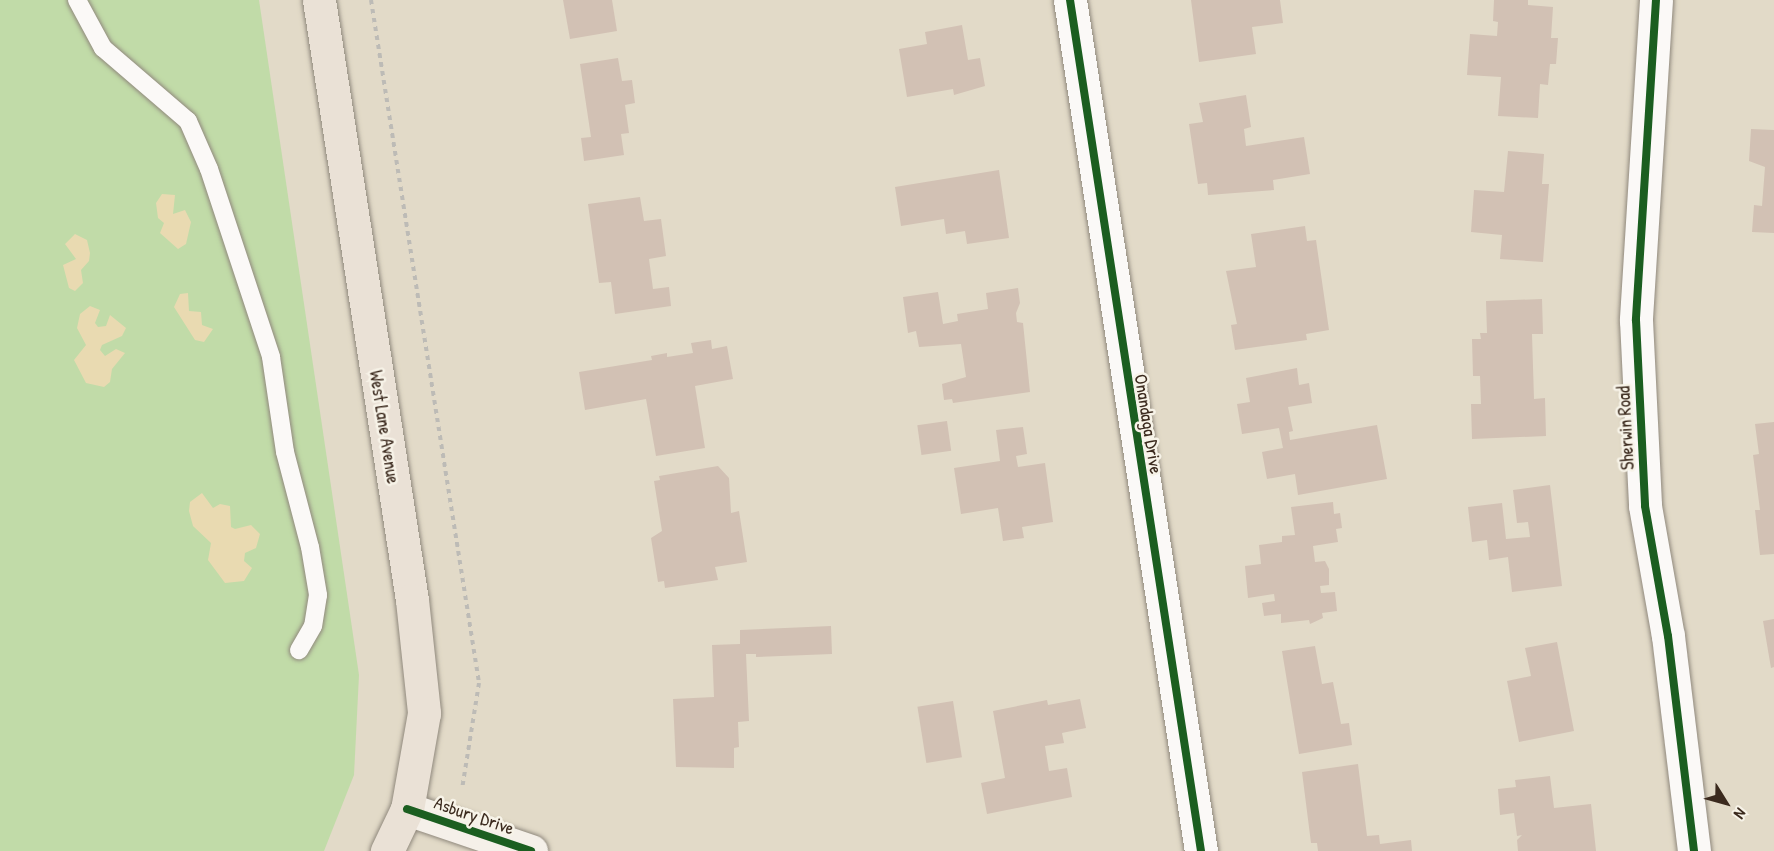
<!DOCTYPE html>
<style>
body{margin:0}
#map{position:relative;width:1774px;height:851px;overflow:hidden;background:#e2dac8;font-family:"Patrick Hand",sans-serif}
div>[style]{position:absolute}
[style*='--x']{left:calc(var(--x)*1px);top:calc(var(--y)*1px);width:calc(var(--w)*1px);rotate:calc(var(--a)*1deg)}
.green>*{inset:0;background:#c1dba8}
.sand>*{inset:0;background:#e9dab1}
.building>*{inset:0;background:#d2c1b4;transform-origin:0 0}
.path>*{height:4px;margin-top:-2px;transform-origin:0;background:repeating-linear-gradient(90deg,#bdbbb6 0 4.5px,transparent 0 9px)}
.roads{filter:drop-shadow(0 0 2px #90897d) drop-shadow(0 0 2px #90897d)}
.lane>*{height:18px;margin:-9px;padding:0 9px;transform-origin:9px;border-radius:9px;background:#fbf9f7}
.street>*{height:33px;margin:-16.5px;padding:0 16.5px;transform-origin:16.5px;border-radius:16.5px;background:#fbf9f7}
.secondary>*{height:33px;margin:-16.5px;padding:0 16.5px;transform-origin:16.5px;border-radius:16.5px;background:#f5f0e9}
.primary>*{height:33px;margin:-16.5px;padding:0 16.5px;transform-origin:16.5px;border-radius:16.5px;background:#eae1d6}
.cycleway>*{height:8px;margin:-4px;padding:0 4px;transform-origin:4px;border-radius:4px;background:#1b5e20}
span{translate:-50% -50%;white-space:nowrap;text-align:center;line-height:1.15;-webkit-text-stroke:5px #f7f3e8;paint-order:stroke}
.street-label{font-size:18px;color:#3b2a1e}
.north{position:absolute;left:1696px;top:773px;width:60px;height:60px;-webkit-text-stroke:4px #f7f3e8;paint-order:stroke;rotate:127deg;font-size:16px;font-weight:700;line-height:24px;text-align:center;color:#3b2a1e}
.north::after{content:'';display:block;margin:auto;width:21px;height:27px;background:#3b2a1e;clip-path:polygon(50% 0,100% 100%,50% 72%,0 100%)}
</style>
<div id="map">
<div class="green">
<i style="clip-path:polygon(0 0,259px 0,359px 675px,354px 775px,324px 851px,0 851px)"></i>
</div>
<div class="sand">
<i style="clip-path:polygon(162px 194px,175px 195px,173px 214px,185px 210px,191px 222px,186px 244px,178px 249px,160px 233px,164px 223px,158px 218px,156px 203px)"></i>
<i style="clip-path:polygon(75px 234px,87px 240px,90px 253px,89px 261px,81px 270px,83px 283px,75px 291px,69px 288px,63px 265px,76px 259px,65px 244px)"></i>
<i style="clip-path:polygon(188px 293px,189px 311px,201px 312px,202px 325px,213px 329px,204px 342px,195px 340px,174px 307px,180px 294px)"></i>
<i style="clip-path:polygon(90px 306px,100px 310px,95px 323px,98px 327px,106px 326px,110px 315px,126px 328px,122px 336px,102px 345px,100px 350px,105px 356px,116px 349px,125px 353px,112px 369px,110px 382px,104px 387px,86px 383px,74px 360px,86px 345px,77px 328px,80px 314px)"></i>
<i style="clip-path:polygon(202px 493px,213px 508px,220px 504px,230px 506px,231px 527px,235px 529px,251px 525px,260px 534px,256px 548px,245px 553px,244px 561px,252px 568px,244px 581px,225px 583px,208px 560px,211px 543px,193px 526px,189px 511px,190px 502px)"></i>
</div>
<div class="building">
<i style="clip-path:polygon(563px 0,612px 0,617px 31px,570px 39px)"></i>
<i style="clip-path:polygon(1191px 0,1280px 0,1283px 23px,1252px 27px,1256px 54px,1199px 62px)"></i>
<i style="clip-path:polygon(1494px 0,1528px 0,1528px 5px,1553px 7px,1551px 38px,1558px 38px,1556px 64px,1550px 64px,1548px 85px,1540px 84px,1538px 118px,1498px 116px,1501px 77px,1467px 75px,1470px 34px,1497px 36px,1498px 22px,1493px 21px)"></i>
<i style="clip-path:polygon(962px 25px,968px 60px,980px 58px,985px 86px,954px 95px,953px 89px,907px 97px,899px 49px,927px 44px,925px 32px)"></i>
<i style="clip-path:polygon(618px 58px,622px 81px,632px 80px,635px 103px,625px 105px,629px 133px,621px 134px,624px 155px,584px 161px,581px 138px,591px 137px,580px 64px)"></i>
<i style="clip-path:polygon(1246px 95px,1251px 127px,1244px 129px,1246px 146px,1304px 137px,1310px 174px,1273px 180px,1274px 190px,1208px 195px,1207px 183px,1198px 184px,1189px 124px,1203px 122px,1199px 103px)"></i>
<i style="clip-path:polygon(1751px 129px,1774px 130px,1774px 233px,1752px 232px,1754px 205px,1762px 206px,1765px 167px,1749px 161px)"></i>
<i style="clip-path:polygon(1508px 151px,1544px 154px,1542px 184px,1549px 184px,1543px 262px,1500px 259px,1502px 235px,1471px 232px,1474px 190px,1504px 192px)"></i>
<i style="clip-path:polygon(999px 170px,1009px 238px,967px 244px,965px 231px,946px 234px,944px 219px,901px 226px,895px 187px)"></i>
<i style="clip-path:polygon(640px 197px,644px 221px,661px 219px,666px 256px,649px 259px,653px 289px,669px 287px,671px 306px,615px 314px,611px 282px,599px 283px,588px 204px)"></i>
<i style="clip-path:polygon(1305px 226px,1307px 241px,1316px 240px,1329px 330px,1306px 334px,1307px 340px,1235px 350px,1231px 325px,1237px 324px,1226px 271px,1256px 267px,1251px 234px)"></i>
<i style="clip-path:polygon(1018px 288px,1020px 303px,1016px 313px,1017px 322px,1023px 323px,1030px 392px,953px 403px,952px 399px,944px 400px,942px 384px,966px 377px,961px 344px,919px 347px,916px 331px,908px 333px,903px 297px,938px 292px,943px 324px,958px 321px,957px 314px,988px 309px,986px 293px)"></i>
<i style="clip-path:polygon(1542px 299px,1543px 334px,1532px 334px,1534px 399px,1545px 398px,1546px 436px,1472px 439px,1471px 404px,1481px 404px,1480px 376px,1473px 376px,1472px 339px,1481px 339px,1480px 333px,1487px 333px,1486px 301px)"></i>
<i style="clip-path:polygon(711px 340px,712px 349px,727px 346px,733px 379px,695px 386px,705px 448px,656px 456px,646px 399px,585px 410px,579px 372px,652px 360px,651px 356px,667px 353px,667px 357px,693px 353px,691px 343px)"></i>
<i style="clip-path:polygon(1297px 368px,1299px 385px,1309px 383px,1312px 403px,1288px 407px,1293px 431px,1289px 432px,1290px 440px,1377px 425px,1387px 479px,1298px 495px,1295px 474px,1267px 479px,1262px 452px,1283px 448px,1279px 428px,1242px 434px,1237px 404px,1250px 402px,1246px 378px)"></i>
<i style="left:947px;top:421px;width:30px;height:30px;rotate:82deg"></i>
<i style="clip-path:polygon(1774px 422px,1774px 554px,1760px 555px,1755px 510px,1760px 510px,1753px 455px,1759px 454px,1755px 424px)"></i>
<i style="clip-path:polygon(1023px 427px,1027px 454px,1016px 456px,1018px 467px,1045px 463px,1053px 522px,1022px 527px,1024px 538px,1003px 541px,998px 508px,961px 514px,954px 468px,1000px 461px,996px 430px)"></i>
<i style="clip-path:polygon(718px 466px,729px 478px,731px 513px,739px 511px,747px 562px,715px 567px,718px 580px,665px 588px,664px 581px,658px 582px,651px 538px,662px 531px,654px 481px,660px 480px,659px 476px)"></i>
<i style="clip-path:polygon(1550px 485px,1562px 586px,1512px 592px,1508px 557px,1489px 560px,1487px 540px,1472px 542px,1468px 507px,1502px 503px,1506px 539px,1530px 537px,1528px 522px,1517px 523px,1513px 490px)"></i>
<i style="clip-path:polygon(1333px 502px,1334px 514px,1340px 513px,1342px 528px,1336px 529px,1338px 542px,1313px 546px,1315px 562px,1325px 561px,1329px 569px,1329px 585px,1320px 586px,1321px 593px,1335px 592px,1337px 611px,1322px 613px,1323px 618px,1310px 624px,1309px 620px,1281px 623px,1281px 614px,1264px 616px,1262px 603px,1275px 601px,1274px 594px,1248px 598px,1245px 566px,1261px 564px,1259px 545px,1282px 542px,1282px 536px,1295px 535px,1291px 507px)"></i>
<i style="clip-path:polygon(1774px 619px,1774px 667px,1771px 668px,1763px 621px)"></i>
<i style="clip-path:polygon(831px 626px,832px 654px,756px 657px,756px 654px,746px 654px,749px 721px,738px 722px,739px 747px,734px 748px,734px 768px,676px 767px,673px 699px,714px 697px,712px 645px,740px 644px,740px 630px)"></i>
<i style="clip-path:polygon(1557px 642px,1574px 731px,1519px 742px,1507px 681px,1531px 676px,1525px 648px)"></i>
<i style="clip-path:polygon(1315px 646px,1322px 684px,1333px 682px,1341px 724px,1349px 723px,1352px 745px,1299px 754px,1282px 651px)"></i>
<i style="clip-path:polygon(1080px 699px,1086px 728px,1062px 733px,1064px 743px,1045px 746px,1049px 771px,1067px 768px,1072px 797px,987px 814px,981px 783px,1005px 778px,993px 711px,1047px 700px,1048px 705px)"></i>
<i style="left:953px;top:701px;width:57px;height:36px;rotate:81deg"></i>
<i style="clip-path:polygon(1358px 764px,1367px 836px,1379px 835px,1380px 844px,1411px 840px,1412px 851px,1318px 851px,1317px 843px,1311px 843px,1302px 772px)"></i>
<i style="clip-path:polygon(1550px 776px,1554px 808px,1591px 804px,1596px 851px,1518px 851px,1517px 840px,1522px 835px,1517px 836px,1514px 813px,1500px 815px,1498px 789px,1516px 787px,1515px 780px)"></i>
</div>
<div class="path">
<i style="--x:371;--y:0;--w:691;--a:81.01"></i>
<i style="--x:479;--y:683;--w:107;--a:99.1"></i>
</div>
<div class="roads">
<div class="lane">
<i style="--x:77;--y:0;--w:55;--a:61.6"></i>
<i style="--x:103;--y:48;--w:112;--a:40.7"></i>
<i style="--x:188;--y:121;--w:52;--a:66.4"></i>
<i style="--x:209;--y:169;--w:198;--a:71.7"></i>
<i style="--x:271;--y:357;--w:96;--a:81.6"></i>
<i style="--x:285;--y:452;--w:98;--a:75.3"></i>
<i style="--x:310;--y:547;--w:49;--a:80.5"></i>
<i style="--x:318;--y:595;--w:31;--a:99"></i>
<i style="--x:313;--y:626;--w:28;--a:120"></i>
</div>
<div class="street">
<i style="--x:1070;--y:0;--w:861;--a:81.25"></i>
<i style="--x:1656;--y:0;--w:321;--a:93.6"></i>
<i style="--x:1636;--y:320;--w:186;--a:87.2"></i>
<i style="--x:1645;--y:506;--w:132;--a:80"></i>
<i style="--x:1668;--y:636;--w:217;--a:83.1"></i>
</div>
<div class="secondary">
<i style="--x:407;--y:809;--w:131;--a:18.7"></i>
</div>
<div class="primary">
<i style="--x:319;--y:0;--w:607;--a:81.19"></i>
<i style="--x:412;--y:600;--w:114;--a:83.9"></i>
<i style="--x:424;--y:713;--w:97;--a:100"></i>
<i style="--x:407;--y:809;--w:47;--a:115.5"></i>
</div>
</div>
<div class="cycleway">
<i style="--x:1070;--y:0;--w:861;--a:81.25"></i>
<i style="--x:1656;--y:0;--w:321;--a:93.6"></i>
<i style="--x:1636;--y:320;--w:186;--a:87.2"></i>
<i style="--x:1645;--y:506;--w:132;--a:80"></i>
<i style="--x:1668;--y:636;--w:217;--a:83.1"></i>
<i style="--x:407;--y:809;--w:131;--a:18.7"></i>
</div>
<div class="street-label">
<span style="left:1148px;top:424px;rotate:81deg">Onandaga Drive</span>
<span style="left:384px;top:427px;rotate:81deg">West Lane Avenue</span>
<span style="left:1626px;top:428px;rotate:-93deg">Sherwin Road</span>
<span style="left:474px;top:816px;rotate:19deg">Asbury Drive</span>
</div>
<div class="north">N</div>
</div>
